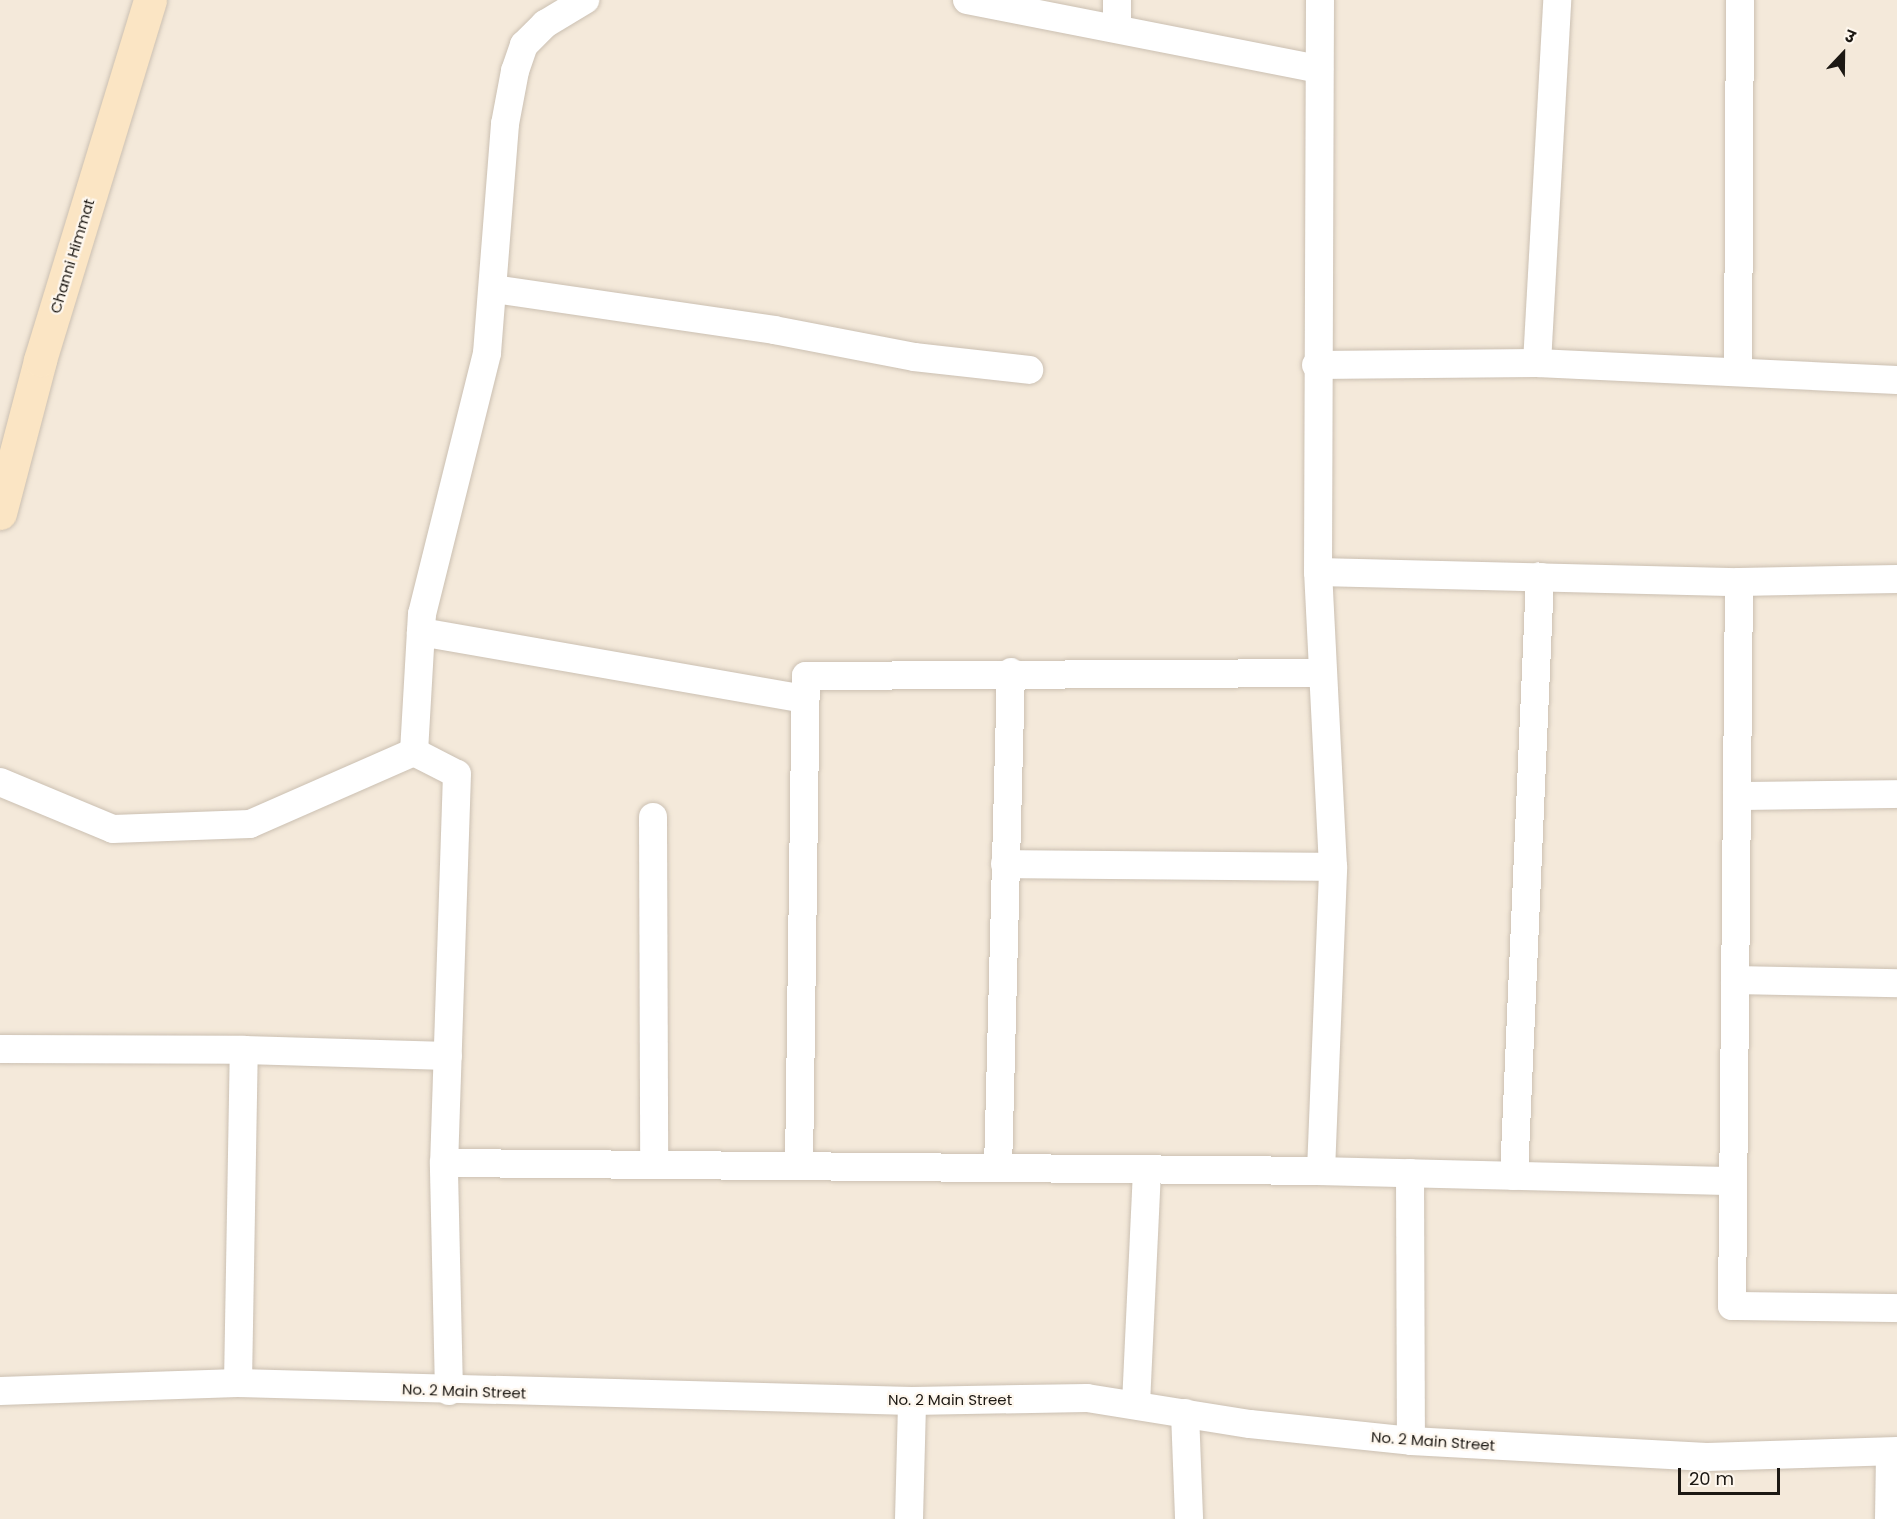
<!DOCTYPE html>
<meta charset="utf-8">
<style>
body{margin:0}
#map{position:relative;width:1897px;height:1519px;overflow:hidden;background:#f4e9da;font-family:Poppins,"Noto Sans Devanagari",sans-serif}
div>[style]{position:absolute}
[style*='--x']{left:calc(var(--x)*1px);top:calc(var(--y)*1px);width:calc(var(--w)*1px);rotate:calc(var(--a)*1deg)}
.roads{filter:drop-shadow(0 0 2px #cbc0b2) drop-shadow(0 0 2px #cbc0b2)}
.street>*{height:28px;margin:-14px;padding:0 14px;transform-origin:14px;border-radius:14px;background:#fff}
.secondary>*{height:33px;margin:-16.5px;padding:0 16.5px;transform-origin:16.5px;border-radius:16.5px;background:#fbe5c4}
span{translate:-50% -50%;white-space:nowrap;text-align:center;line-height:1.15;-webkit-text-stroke:4.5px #fef7ee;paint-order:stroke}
.street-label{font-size:15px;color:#1c1813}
.north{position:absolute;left:1813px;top:24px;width:60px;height:60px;-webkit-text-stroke:4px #fef7ee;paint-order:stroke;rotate:22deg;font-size:16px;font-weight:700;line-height:24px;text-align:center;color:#1c1813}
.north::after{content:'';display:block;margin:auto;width:21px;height:27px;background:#1c1813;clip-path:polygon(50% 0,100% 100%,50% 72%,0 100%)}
.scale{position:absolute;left:1678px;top:1468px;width:102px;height:27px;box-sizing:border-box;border:3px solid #1c1813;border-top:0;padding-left:8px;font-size:18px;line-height:21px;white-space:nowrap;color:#1c1813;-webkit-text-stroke:4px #fef7ee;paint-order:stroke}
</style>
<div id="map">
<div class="roads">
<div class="street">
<i style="--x:967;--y:0;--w:359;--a:11.1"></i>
<i style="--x:1117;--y:0;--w:27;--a:90"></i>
<i style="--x:494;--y:289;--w:283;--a:8.3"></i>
<i style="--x:774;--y:330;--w:143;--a:10.9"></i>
<i style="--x:914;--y:357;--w:116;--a:6.4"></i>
<i style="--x:1537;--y:363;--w:364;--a:-86.8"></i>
<i style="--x:1316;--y:365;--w:221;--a:-0.5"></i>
<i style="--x:1537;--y:363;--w:360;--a:2.7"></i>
<i style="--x:1738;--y:372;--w:372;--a:-89.7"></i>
<i style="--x:1318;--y:572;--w:421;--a:1.4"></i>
<i style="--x:1739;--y:582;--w:158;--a:-1.1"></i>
<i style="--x:1739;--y:582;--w:724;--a:90.55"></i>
<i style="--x:1732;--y:1306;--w:165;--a:0.7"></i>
<i style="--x:421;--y:632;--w:390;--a:9.9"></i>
<i style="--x:414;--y:752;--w:138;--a:-86.7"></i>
<i style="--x:422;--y:614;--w:269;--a:-76"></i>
<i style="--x:487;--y:353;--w:230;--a:-85.5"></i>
<i style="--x:505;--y:124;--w:54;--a:-79.3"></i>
<i style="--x:515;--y:71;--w:28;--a:-71"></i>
<i style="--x:524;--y:45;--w:30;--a:-45"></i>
<i style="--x:545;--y:24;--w:47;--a:-31"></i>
<i style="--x:0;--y:782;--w:122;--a:22.6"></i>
<i style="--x:113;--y:829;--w:137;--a:-2.1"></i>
<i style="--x:250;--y:824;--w:179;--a:-23.7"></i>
<i style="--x:414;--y:752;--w:48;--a:27.1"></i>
<i style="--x:457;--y:774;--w:389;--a:91.9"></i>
<i style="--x:1737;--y:796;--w:160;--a:-0.7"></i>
<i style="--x:653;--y:817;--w:348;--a:89.8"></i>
<i style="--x:1005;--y:864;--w:328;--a:0.5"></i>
<i style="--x:1735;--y:980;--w:162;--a:1.1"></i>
<i style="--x:0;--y:1049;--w:244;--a:0.2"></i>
<i style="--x:244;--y:1050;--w:204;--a:1.7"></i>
<i style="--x:799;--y:1166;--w:490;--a:-89.2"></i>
<i style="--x:806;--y:676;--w:516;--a:-0.33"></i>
<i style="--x:998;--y:1168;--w:496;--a:-88.5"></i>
<i style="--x:1321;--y:1171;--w:412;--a:1.4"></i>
<i style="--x:1410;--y:1173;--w:268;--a:89.8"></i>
<i style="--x:1514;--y:1176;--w:600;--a:-87.51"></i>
<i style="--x:238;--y:1383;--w:333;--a:-89"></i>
<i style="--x:0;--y:1391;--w:238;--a:-1.9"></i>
<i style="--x:238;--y:1383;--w:674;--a:1.53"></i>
<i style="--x:912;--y:1401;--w:175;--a:-1"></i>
<i style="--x:1087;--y:1398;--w:165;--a:9.1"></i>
<i style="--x:1250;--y:1424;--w:162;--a:6"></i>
<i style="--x:1411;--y:1441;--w:296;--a:3.1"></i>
<i style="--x:1707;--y:1457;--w:190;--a:-1.8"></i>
<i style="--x:449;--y:1391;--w:228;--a:-91.3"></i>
<i style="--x:444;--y:1163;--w:877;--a:0.52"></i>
<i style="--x:1321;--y:1171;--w:304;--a:-87.7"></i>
<i style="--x:1333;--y:867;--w:295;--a:-92.9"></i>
<i style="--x:1318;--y:572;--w:572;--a:-89.8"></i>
<i style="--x:1136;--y:1404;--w:235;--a:-87.3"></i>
<i style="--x:1185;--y:1413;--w:106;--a:87.8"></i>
<i style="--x:909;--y:1519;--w:118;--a:-88.5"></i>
<i style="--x:1889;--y:1519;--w:67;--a:-89.1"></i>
</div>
<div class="secondary">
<i style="--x:0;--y:513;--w:158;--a:-75.3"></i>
<i style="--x:40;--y:360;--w:376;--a:-73"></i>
</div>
</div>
<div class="street-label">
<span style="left:72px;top:256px;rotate:-73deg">Channi Himmat</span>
<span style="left:464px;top:1391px;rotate:2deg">No. 2 Main Street</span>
<span style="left:950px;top:1400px">No. 2 Main Street</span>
<span style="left:1433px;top:1441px;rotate:4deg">No. 2 Main Street</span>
</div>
<div class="north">उ</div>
<div class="scale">20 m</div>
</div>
